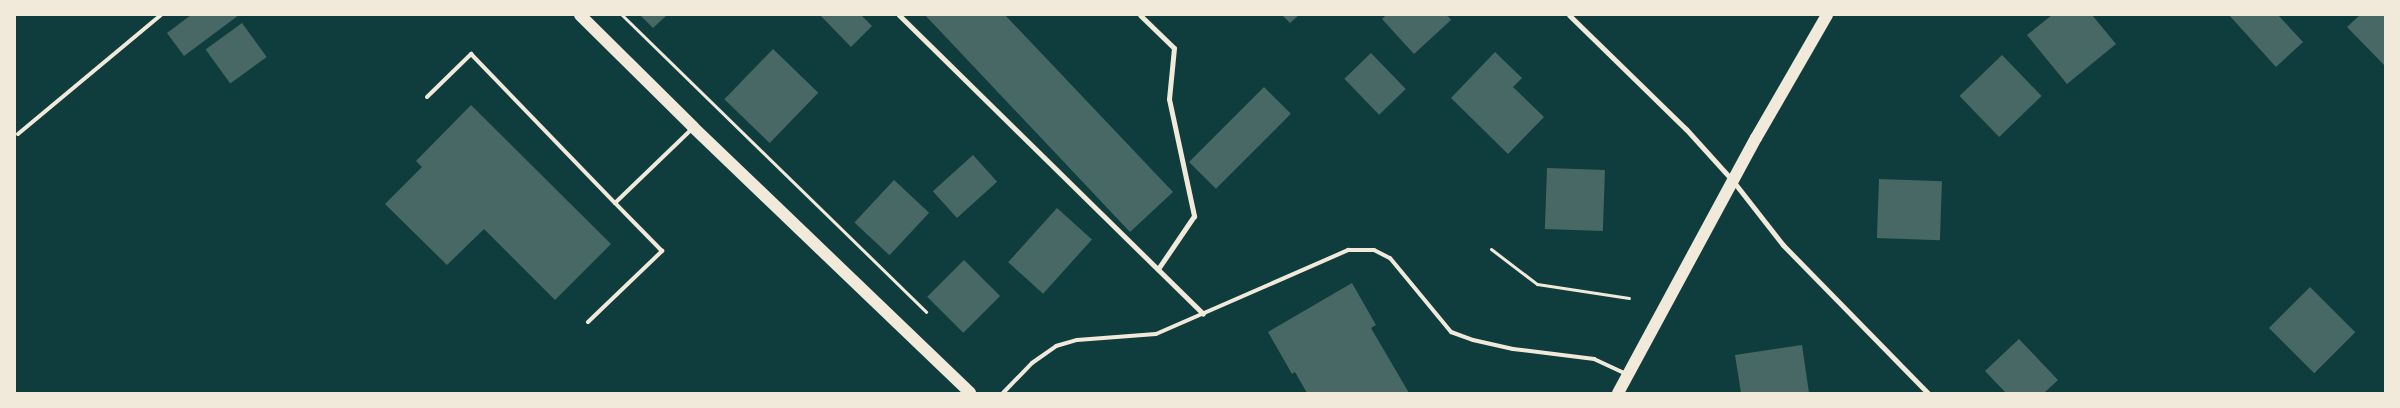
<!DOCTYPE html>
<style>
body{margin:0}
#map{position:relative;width:2400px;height:408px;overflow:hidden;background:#0f3d3e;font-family:Quicksand,sans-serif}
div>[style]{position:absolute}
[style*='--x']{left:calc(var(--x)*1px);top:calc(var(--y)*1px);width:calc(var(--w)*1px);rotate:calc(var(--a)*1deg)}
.building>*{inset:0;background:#486865;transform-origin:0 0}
.path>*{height:3px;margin:-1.5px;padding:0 1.5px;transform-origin:1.5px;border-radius:1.5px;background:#f1e9da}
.service>*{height:4px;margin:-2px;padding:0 2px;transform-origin:2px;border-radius:2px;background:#f1e9da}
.minor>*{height:5px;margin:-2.5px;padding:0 2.5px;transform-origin:2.5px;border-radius:2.5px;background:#f1e9da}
.primary>*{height:12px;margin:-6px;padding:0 6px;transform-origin:6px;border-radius:6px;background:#f1e9da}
span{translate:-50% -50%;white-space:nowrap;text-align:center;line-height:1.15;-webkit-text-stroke:4px #f1e9da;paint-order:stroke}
.frame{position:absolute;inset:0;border:16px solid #f1e9da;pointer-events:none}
</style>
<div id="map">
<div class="building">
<i style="clip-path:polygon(191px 15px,239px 15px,184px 56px,167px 33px)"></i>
<i style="clip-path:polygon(640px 15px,667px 15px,653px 28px)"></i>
<i style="clip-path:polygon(820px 15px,861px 15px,872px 26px,851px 47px)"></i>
<i style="clip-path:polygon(925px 15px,1005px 15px,1173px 192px,1130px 232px)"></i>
<i style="clip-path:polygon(1282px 15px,1299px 15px,1290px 23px)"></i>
<i style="clip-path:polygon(1386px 15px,1447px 15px,1451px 20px,1414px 54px,1382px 19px)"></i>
<i style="clip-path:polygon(2052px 15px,2092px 15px,2116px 44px,2067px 84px,2027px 35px)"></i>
<i style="clip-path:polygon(2229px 15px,2278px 15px,2303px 42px,2276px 67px)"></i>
<i style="clip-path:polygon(2360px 15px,2385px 15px,2385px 66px,2347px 27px)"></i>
<i style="left:242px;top:23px;width:42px;height:45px;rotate:54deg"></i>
<i style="left:773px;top:49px;width:63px;height:70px;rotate:44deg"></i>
<i style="clip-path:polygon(1495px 52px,1522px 78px,1513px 87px,1544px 117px,1508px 154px,1451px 98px)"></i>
<i style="left:1371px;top:53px;width:50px;height:37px;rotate:46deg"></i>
<i style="left:2002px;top:55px;width:57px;height:59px;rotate:46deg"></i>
<i style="left:1264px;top:87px;width:38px;height:106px;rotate:45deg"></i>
<i style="clip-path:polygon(471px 105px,611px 244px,555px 300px,484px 229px,447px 265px,385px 204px,422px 167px,416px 161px)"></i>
<i style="left:973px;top:155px;width:36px;height:54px;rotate:48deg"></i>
<i style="left:1547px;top:168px;width:58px;height:61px;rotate:2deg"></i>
<i style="left:1879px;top:179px;width:63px;height:59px;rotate:2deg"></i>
<i style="left:894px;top:180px;width:48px;height:58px;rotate:43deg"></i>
<i style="left:1057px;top:208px;width:47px;height:73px;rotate:42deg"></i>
<i style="left:964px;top:260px;width:51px;height:52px;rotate:45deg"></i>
<i style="clip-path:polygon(1352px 283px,1376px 325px,1371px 328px,1409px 393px,1307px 393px,1295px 372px,1292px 374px,1268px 332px)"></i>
<i style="left:2310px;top:287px;width:64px;height:58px;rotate:45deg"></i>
<i style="clip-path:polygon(2019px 339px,2058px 380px,2044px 393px,2006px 393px,1985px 371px)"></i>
<i style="clip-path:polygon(1802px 345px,1809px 393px,1741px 393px,1735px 355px)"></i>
</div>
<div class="path">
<i style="--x:622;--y:15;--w:425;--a:44.3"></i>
<i style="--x:1491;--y:249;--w:58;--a:37.3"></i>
<i style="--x:1537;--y:284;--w:93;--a:8.7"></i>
</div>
<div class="service">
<i style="--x:427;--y:97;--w:62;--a:-44.3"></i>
<i style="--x:471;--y:54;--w:207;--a:46"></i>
<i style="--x:615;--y:203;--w:107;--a:-43.9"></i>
<i style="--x:18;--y:134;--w:186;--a:-39.8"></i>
<i style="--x:588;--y:322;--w:103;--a:-43.8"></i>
<i style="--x:662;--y:251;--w:67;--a:-134.4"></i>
<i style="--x:1003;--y:393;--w:42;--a:-46"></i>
<i style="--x:1032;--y:363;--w:29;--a:-35"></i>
<i style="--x:1056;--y:346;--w:22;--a:-16"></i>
<i style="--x:1077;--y:340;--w:79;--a:-4.3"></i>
<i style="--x:1156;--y:334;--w:210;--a:-23.6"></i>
<i style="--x:1348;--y:250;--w:26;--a:0"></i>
<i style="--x:1374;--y:250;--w:18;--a:27"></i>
<i style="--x:1390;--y:258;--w:96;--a:50.5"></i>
<i style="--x:1451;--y:332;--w:23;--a:20"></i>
<i style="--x:1473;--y:340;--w:41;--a:12.7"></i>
<i style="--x:1513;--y:349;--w:82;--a:7"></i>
<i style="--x:1594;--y:359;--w:35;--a:25"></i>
</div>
<div class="minor">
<i style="--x:899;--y:15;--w:426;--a:44.5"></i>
<i style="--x:1140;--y:15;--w:47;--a:44.1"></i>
<i style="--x:1174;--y:48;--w:51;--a:95.6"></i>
<i style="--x:1169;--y:99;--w:120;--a:77.9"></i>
<i style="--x:1194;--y:216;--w:64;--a:124.2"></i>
<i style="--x:1569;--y:15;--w:163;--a:44.3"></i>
<i style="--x:1686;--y:129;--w:70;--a:47.9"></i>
<i style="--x:1733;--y:181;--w:81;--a:52"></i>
<i style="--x:1783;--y:245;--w:207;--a:45.6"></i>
</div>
<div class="primary">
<i style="--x:580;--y:15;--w:159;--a:44.7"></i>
<i style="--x:693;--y:127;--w:384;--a:43.8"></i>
<i style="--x:1618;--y:393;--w:290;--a:-61.6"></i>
<i style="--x:1756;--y:138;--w:142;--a:-60"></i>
</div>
<div class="frame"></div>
</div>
